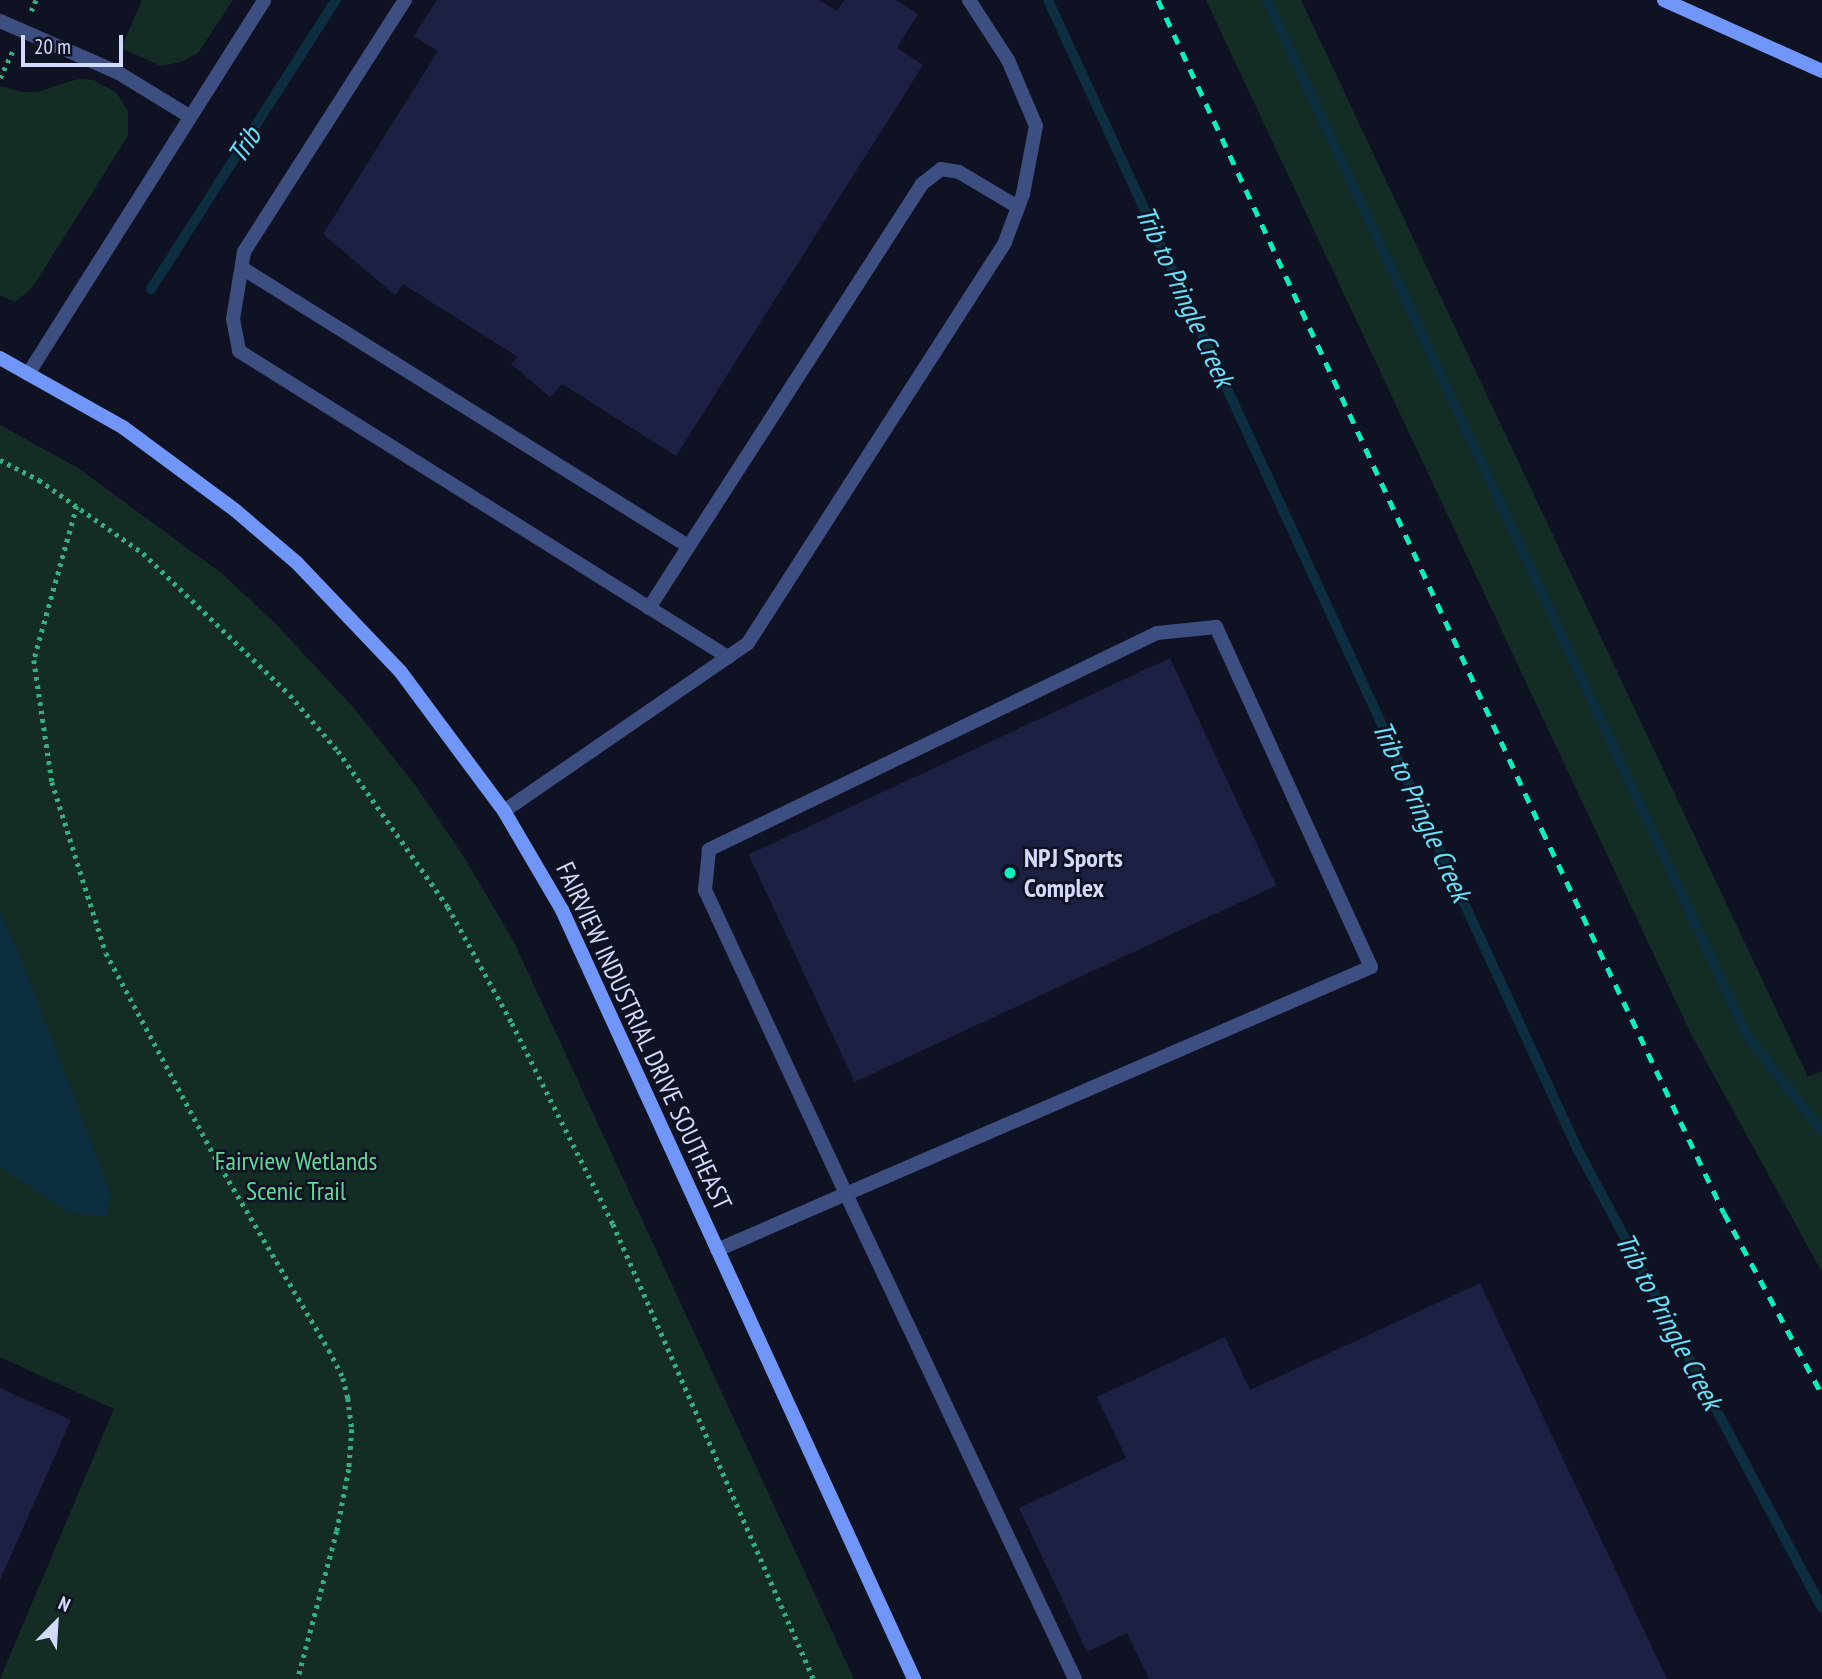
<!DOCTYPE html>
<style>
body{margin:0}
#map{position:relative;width:1822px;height:1679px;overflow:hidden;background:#0f1223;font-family:"PT Sans Narrow",sans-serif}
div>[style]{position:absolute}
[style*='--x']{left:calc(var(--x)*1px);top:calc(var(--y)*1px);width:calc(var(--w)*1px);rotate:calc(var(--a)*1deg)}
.green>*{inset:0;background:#132d24}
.water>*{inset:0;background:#0c2e3f}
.stream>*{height:10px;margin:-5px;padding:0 5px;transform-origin:5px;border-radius:5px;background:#0c2e3f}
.building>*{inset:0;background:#1c2043;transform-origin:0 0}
.path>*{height:4.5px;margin-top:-2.25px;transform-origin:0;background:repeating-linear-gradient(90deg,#35af82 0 3.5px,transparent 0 8.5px)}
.lane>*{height:14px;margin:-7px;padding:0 7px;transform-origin:7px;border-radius:7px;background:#3d4f80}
.secondary>*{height:14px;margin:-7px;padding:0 7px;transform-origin:7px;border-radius:7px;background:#6f96f8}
.rail>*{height:5px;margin-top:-2.5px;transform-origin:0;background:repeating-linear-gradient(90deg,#0cf0c0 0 10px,transparent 0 19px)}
.dots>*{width:19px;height:19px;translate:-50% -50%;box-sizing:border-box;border:4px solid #0f1223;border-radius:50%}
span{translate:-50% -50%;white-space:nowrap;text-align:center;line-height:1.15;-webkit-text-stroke:5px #0f1223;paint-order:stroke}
.poi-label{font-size:26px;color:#d3dbfd;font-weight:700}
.left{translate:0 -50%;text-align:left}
.street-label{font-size:26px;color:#d3dbfd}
.park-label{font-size:26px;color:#63d997}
.water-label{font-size:28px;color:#67e2f8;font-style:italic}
.north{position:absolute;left:21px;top:1588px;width:70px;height:70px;-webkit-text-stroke:5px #0f1223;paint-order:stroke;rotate:24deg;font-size:19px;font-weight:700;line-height:28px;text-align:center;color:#d3dbfd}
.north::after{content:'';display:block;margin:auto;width:24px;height:32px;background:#d3dbfd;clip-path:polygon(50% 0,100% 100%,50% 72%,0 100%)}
.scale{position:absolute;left:21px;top:35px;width:102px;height:32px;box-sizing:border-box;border:4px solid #d3dbfd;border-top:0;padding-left:9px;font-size:21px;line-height:24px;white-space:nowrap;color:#d3dbfd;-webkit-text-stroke:5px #0f1223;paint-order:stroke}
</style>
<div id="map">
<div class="green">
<i style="clip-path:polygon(142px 0,233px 0,198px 53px,181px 62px,161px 66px,121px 48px)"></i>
<i style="clip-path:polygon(1206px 0,1301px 0,1808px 1077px,1822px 1071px,1822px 1272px,1692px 1036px)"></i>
<i style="clip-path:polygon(78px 79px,93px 80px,116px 92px,128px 111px,128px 136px,32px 288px,15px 302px,0 295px,0 89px,1px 86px,21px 92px,37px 92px)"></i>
<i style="clip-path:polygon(0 425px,78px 468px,221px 573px,274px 622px,353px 707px,416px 786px,464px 857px,514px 942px,854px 1679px,0 1679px,114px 1409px,0 1357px)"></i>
</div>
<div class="water">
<i style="clip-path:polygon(0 911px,26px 971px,111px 1194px,106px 1216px,71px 1213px,0 1167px)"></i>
</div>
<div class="stream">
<i style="--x:1048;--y:0;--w:1264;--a:65.26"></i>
<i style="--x:1577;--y:1148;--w:521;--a:61.96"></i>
<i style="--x:1267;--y:0;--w:1143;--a:65.12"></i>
<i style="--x:1748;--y:1037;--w:120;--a:51.8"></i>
<i style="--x:151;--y:289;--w:343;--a:-57.4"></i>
</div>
<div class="building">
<i style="clip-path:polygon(437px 0,819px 0,837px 11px,844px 0,896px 0,918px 14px,897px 48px,923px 65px,676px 456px,562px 384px,550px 397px,511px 364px,518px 357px,403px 284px,395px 295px,323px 234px,438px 51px,414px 36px)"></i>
<i style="left:1170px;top:658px;width:251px;height:465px;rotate:65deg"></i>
<i style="clip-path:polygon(1480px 1283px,1667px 1679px,1149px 1679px,1127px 1633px,1087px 1652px,1019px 1508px,1126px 1458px,1097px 1397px,1225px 1337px,1250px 1390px)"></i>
<i style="clip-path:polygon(0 1388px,71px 1420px,0 1580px)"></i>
</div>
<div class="path">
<i style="--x:31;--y:11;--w:12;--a:-66"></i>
<i style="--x:0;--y:78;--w:31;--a:-65"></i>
<i style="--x:0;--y:460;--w:44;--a:27.1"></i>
<i style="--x:39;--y:480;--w:127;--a:35.1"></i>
<i style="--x:143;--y:553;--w:204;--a:44"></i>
<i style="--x:290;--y:695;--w:74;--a:49.4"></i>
<i style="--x:338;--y:751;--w:191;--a:54.8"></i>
<i style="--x:448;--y:907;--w:132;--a:61.1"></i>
<i style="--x:512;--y:1023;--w:225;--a:63.3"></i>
<i style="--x:613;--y:1224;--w:497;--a:66.2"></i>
<i style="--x:77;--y:506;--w:160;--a:105.6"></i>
<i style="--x:34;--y:660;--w:123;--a:81.6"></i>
<i style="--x:52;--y:782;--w:179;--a:72.5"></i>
<i style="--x:106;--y:953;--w:234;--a:61.9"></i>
<i style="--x:216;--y:1159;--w:222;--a:59.4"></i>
<i style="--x:329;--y:1350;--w:31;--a:63"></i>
<i style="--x:343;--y:1378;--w:21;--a:76"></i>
<i style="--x:348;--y:1398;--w:31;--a:83"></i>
<i style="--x:352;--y:1429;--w:40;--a:94.3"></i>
<i style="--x:349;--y:1469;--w:63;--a:101"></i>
<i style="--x:337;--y:1531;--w:153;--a:104.8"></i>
</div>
<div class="lane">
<i style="--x:405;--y:0;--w:299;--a:122.6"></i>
<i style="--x:244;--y:252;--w:68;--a:99.3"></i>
<i style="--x:233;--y:319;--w:33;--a:79"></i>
<i style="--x:239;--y:351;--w:577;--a:32.04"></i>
<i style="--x:0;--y:21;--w:128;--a:23.6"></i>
<i style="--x:117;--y:72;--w:84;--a:31.4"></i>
<i style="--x:242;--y:268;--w:526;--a:31.94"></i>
<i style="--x:28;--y:374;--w:442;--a:-57.7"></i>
<i style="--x:649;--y:608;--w:504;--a:-57.22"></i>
<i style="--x:922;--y:184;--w:24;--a:-38"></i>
<i style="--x:941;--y:169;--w:18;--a:9"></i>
<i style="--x:959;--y:172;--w:69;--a:30.7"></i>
<i style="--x:504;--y:811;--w:296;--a:-34.5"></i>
<i style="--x:748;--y:643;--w:476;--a:-57.3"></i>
<i style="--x:1005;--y:242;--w:51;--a:-69.4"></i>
<i style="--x:1023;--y:194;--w:69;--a:-79.2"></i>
<i style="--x:1036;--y:126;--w:72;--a:-113"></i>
<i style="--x:1008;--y:60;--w:72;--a:-123"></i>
<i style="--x:717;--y:1250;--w:141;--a:-23.5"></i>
<i style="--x:846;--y:1194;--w:572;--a:-23.38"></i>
<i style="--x:1371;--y:967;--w:374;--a:-114.5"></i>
<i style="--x:1216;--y:627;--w:59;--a:174.2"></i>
<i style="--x:1157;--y:633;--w:498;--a:154.2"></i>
<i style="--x:709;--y:850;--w:40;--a:95.7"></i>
<i style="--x:705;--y:890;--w:335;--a:65.1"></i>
<i style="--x:846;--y:1194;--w:536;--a:64.72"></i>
</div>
<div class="secondary">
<i style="--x:1664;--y:0;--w:173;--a:24.2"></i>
<i style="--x:0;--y:358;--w:142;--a:29.4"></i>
<i style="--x:124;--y:428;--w:139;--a:36.5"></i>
<i style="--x:236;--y:511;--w:80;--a:40.4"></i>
<i style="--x:297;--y:563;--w:149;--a:46.4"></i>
<i style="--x:400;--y:671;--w:174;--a:53.4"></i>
<i style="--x:504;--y:811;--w:115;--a:59.6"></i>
<i style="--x:562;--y:910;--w:846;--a:65.4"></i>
</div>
<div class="rail">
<i style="--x:1158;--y:0;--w:915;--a:65.17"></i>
<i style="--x:1542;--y:830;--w:424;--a:64.6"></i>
<i style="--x:1724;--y:1213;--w:206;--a:61.6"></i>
</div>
<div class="dots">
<i style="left:1010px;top:873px;background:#0cf0c0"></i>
</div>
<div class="poi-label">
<span class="left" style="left:1024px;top:873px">NPJ Sports<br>Complex</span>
</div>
<div class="street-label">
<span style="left:644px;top:1036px;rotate:65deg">FAIRVIEW INDUSTRIAL DRIVE SOUTHEAST</span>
</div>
<div class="park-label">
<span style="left:296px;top:1176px">Fairview Wetlands<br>Scenic Trail</span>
</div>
<div class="water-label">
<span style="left:244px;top:145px;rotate:-57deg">Trib</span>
<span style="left:1185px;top:296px;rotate:65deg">Trib to Pringle Creek</span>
<span style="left:1422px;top:811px;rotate:65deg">Trib to Pringle Creek</span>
<span style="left:1669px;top:1321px;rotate:62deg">Trib to Pringle Creek</span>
</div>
<div class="north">N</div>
<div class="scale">20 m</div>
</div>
